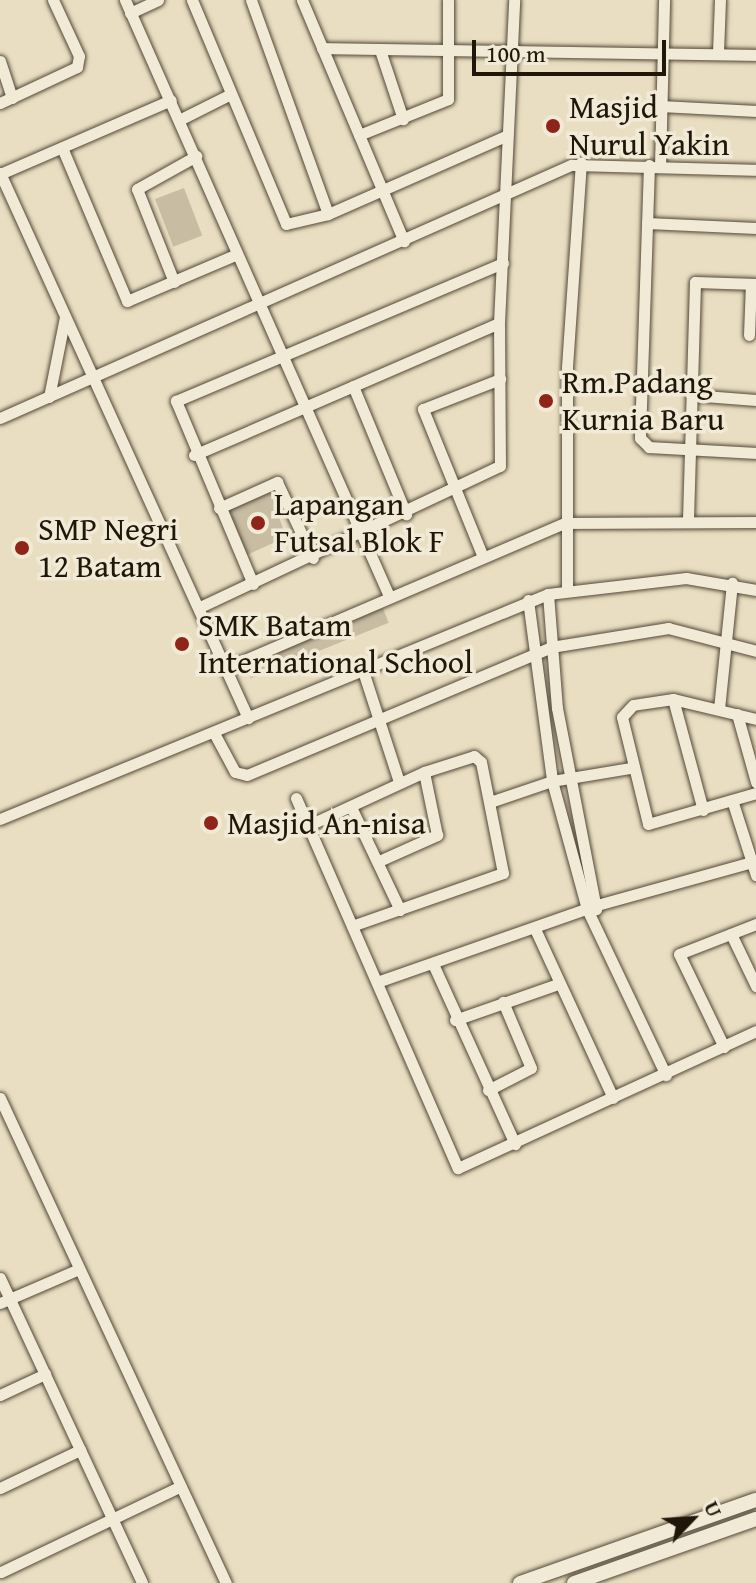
<!DOCTYPE html>
<style>
body{margin:0}
#map{position:relative;width:756px;height:1583px;overflow:hidden;background:#eadec2;font-family:"Gentium Book Plus",serif}
div>[style]{position:absolute}
[style*='--x']{left:calc(var(--x)*1px);top:calc(var(--y)*1px);width:calc(var(--w)*1px);rotate:calc(var(--a)*1deg)}
.green>*{inset:0;background:#c8bca3;transform-origin:0 0}
.roads{filter:drop-shadow(0 0 2px #524837) drop-shadow(0 0 2px #524837)}
.minor>*{height:11px;margin:-5.5px;padding:0 5.5px;transform-origin:5.5px;border-radius:5.5px;background:#f1ead7}
.tertiary>*{height:14px;margin:-7px;padding:0 7px;transform-origin:7px;border-radius:7px;background:#f1ead7}
.dots>*{width:22px;height:22px;translate:-50% -50%;box-sizing:border-box;border:4px solid #f1ead7;border-radius:50%}
span{translate:-50% -50%;white-space:nowrap;text-align:center;line-height:1.15;-webkit-text-stroke:7px #f1ead7;paint-order:stroke}
.poi-label{font-size:32px;color:#201609}
.left{translate:0 -50%;text-align:left}
.north{position:absolute;left:652px;top:1479px;width:80px;height:80px;-webkit-text-stroke:6px #f1ead7;paint-order:stroke;rotate:65deg;font-size:22px;font-weight:700;line-height:32px;text-align:center;color:#201609}
.north::after{content:'';display:block;margin:auto;width:28px;height:36px;background:#201609;clip-path:polygon(50% 0,100% 100%,50% 72%,0 100%)}
.scale{position:absolute;left:472px;top:40px;width:194px;height:36px;box-sizing:border-box;border:4px solid #201609;border-top:0;padding-left:10px;font-size:24px;line-height:28px;white-space:nowrap;color:#201609;-webkit-text-stroke:6px #f1ead7;paint-order:stroke}
</style>
<div id="map">
<div class="green">
<i style="left:184px;top:188px;width:51px;height:31px;rotate:69deg"></i>
<i style="clip-path:polygon(270px 491px,286px 537px,247px 555px,229px 510px)"></i>
<i style="left:382px;top:606px;width:18px;height:149px;rotate:68deg"></i>
</div>
<div class="roads">
<div class="minor">
<i style="--x:125;--y:0;--w:652;--a:66.11"></i>
<i style="--x:192;--y:0;--w:243;--a:67.2"></i>
<i style="--x:286;--y:224;--w:43;--a:-13.4"></i>
<i style="--x:328;--y:214;--w:194;--a:-23.7"></i>
<i style="--x:251;--y:0;--w:227;--a:70.2"></i>
<i style="--x:302;--y:0;--w:262;--a:67.1"></i>
<i style="--x:130;--y:13;--w:31;--a:-25"></i>
<i style="--x:322;--y:48;--w:434;--a:0.9"></i>
<i style="--x:380;--y:50;--w:73;--a:71.6"></i>
<i style="--x:718;--y:52;--w:52;--a:-87.8"></i>
<i style="--x:0;--y:61;--w:39;--a:72"></i>
<i style="--x:0;--y:103;--w:85;--a:-25.1"></i>
<i style="--x:77;--y:67;--w:11;--a:-80"></i>
<i style="--x:79;--y:56;--w:62;--a:-114.9"></i>
<i style="--x:661;--y:106;--w:95;--a:3"></i>
<i style="--x:179;--y:120;--w:56;--a:-26.6"></i>
<i style="--x:359;--y:135;--w:96;--a:-22"></i>
<i style="--x:448;--y:99;--w:99;--a:-90"></i>
<i style="--x:63;--y:150;--w:164;--a:67"></i>
<i style="--x:127;--y:301;--w:117;--a:-23.1"></i>
<i style="--x:649;--y:165;--w:273;--a:91.9"></i>
<i style="--x:640;--y:438;--w:13;--a:45"></i>
<i style="--x:649;--y:447;--w:107;--a:3.2"></i>
<i style="--x:660;--y:167;--w:167;--a:-88.6"></i>
<i style="--x:0;--y:173;--w:599;--a:65.53"></i>
<i style="--x:0;--y:174;--w:186;--a:-23.4"></i>
<i style="--x:647;--y:223;--w:109;--a:2.6"></i>
<i style="--x:174;--y:282;--w:100;--a:-111.7"></i>
<i style="--x:137;--y:189;--w:68;--a:-29.2"></i>
<i style="--x:749;--y:335;--w:51;--a:-87.8"></i>
<i style="--x:353;--y:386;--w:139;--a:67.5"></i>
<i style="--x:691;--y:395;--w:65;--a:4.4"></i>
<i style="--x:49;--y:397;--w:82;--a:-78.7"></i>
<i style="--x:0;--y:418;--w:625;--a:-23.9"></i>
<i style="--x:571;--y:165;--w:185;--a:1.5"></i>
<i style="--x:194;--y:455;--w:332;--a:-23.4"></i>
<i style="--x:219;--y:508;--w:64;--a:-24.1"></i>
<i style="--x:277;--y:482;--w:84;--a:64.7"></i>
<i style="--x:688;--y:519;--w:237;--a:-88.3"></i>
<i style="--x:695;--y:282;--w:61;--a:1.9"></i>
<i style="--x:483;--y:557;--w:160;--a:-112.1"></i>
<i style="--x:423;--y:409;--w:83;--a:-21.3"></i>
<i style="--x:253;--y:584;--w:199;--a:-112.8"></i>
<i style="--x:176;--y:401;--w:355;--a:-22.9"></i>
<i style="--x:567;--y:589;--w:222;--a:-90"></i>
<i style="--x:567;--y:367;--w:205;--a:-86.1"></i>
<i style="--x:548;--y:594;--w:114;--a:85.5"></i>
<i style="--x:557;--y:708;--w:205;--a:79"></i>
<i style="--x:528;--y:600;--w:183;--a:82.4"></i>
<i style="--x:552;--y:781;--w:133;--a:74.7"></i>
<i style="--x:587;--y:909;--w:184;--a:64.6"></i>
<i style="--x:200;--y:607;--w:331;--a:-25.2"></i>
<i style="--x:500;--y:466;--w:143;--a:-90.4"></i>
<i style="--x:499;--y:323;--w:323;--a:-87.3"></i>
<i style="--x:226;--y:668;--w:369;--a:-23.2"></i>
<i style="--x:565;--y:523;--w:191;--a:-0.3"></i>
<i style="--x:362;--y:668;--w:120;--a:72"></i>
<i style="--x:673;--y:699;--w:115;--a:74.9"></i>
<i style="--x:719;--y:709;--w:127;--a:-84.1"></i>
<i style="--x:737;--y:714;--w:71;--a:74.4"></i>
<i style="--x:756;--y:719;--w:85;--a:-166.5"></i>
<i style="--x:673;--y:699;--w:40;--a:171.5"></i>
<i style="--x:633;--y:705;--w:16;--a:133"></i>
<i style="--x:622;--y:717;--w:110;--a:76.3"></i>
<i style="--x:648;--y:824;--w:112;--a:-16"></i>
<i style="--x:214;--y:733;--w:44;--a:61.7"></i>
<i style="--x:235;--y:772;--w:12;--a:14"></i>
<i style="--x:247;--y:775;--w:330;--a:-22.8"></i>
<i style="--x:551;--y:647;--w:119;--a:-9.2"></i>
<i style="--x:668;--y:628;--w:91;--a:14.6"></i>
<i style="--x:296;--y:798;--w:404;--a:66.4"></i>
<i style="--x:458;--y:1168;--w:328;--a:-24.7"></i>
<i style="--x:732;--y:800;--w:79;--a:72.3"></i>
<i style="--x:490;--y:802;--w:65;--a:-18.7"></i>
<i style="--x:552;--y:781;--w:79;--a:-9.5"></i>
<i style="--x:351;--y:807;--w:114;--a:64.6"></i>
<i style="--x:0;--y:819;--w:592;--a:-22.32"></i>
<i style="--x:548;--y:594;--w:139;--a:-6.6"></i>
<i style="--x:686;--y:578;--w:71;--a:9.7"></i>
<i style="--x:307;--y:826;--w:129;--a:-24.8"></i>
<i style="--x:424;--y:772;--w:52;--a:-17.7"></i>
<i style="--x:474;--y:756;--w:9;--a:41"></i>
<i style="--x:481;--y:762;--w:113;--a:78.8"></i>
<i style="--x:503;--y:873;--w:160;--a:160.7"></i>
<i style="--x:379;--y:861;--w:64;--a:-24.1"></i>
<i style="--x:437;--y:835;--w:64;--a:-101.7"></i>
<i style="--x:535;--y:929;--w:186;--a:65.2"></i>
<i style="--x:731;--y:934;--w:58;--a:64.3"></i>
<i style="--x:433;--y:964;--w:198;--a:65.5"></i>
<i style="--x:377;--y:982;--w:233;--a:-19.3"></i>
<i style="--x:597;--y:905;--w:165;--a:-15.5"></i>
<i style="--x:455;--y:1020;--w:109;--a:-19.3"></i>
<i style="--x:724;--y:1047;--w:103;--a:-115.8"></i>
<i style="--x:679;--y:954;--w:83;--a:-21.3"></i>
<i style="--x:488;--y:1090;--w:48;--a:-27.1"></i>
<i style="--x:531;--y:1068;--w:72;--a:-113"></i>
<i style="--x:0;--y:1098;--w:535;--a:65.02"></i>
<i style="--x:0;--y:1278;--w:336;--a:65"></i>
<i style="--x:0;--y:1303;--w:86;--a:-23.3"></i>
<i style="--x:0;--y:1395;--w:50;--a:-25"></i>
<i style="--x:0;--y:1488;--w:89;--a:-25.4"></i>
<i style="--x:1;--y:1572;--w:199;--a:-25.5"></i>
</div>
<div class="tertiary">
<i style="--x:520;--y:1583;--w:250;--a:-19.4"></i>
<i style="--x:574;--y:1583;--w:193;--a:-19.4"></i>
</div>
</div>
<div class="dots">
<i style="left:553px;top:126px;background:#8f2418"></i>
<i style="left:546px;top:401px;background:#8f2418"></i>
<i style="left:258px;top:523px;background:#8f2418"></i>
<i style="left:22px;top:548px;background:#8f2418"></i>
<i style="left:182px;top:644px;background:#8f2418"></i>
<i style="left:211px;top:823px;background:#8f2418"></i>
</div>
<div class="poi-label">
<span class="left" style="left:569px;top:126px">Masjid<br>Nurul Yakin</span>
<span class="left" style="left:562px;top:401px">Rm.Padang<br>Kurnia Baru</span>
<span class="left" style="left:274px;top:523px">Lapangan<br>Futsal Blok F</span>
<span class="left" style="left:38px;top:548px">SMP Negri<br>12 Batam</span>
<span class="left" style="left:198px;top:644px">SMK Batam<br>International School</span>
<span class="left" style="left:227px;top:823px">Masjid An-nisa</span>
</div>
<div class="north">U</div>
<div class="scale">100 m</div>
</div>
